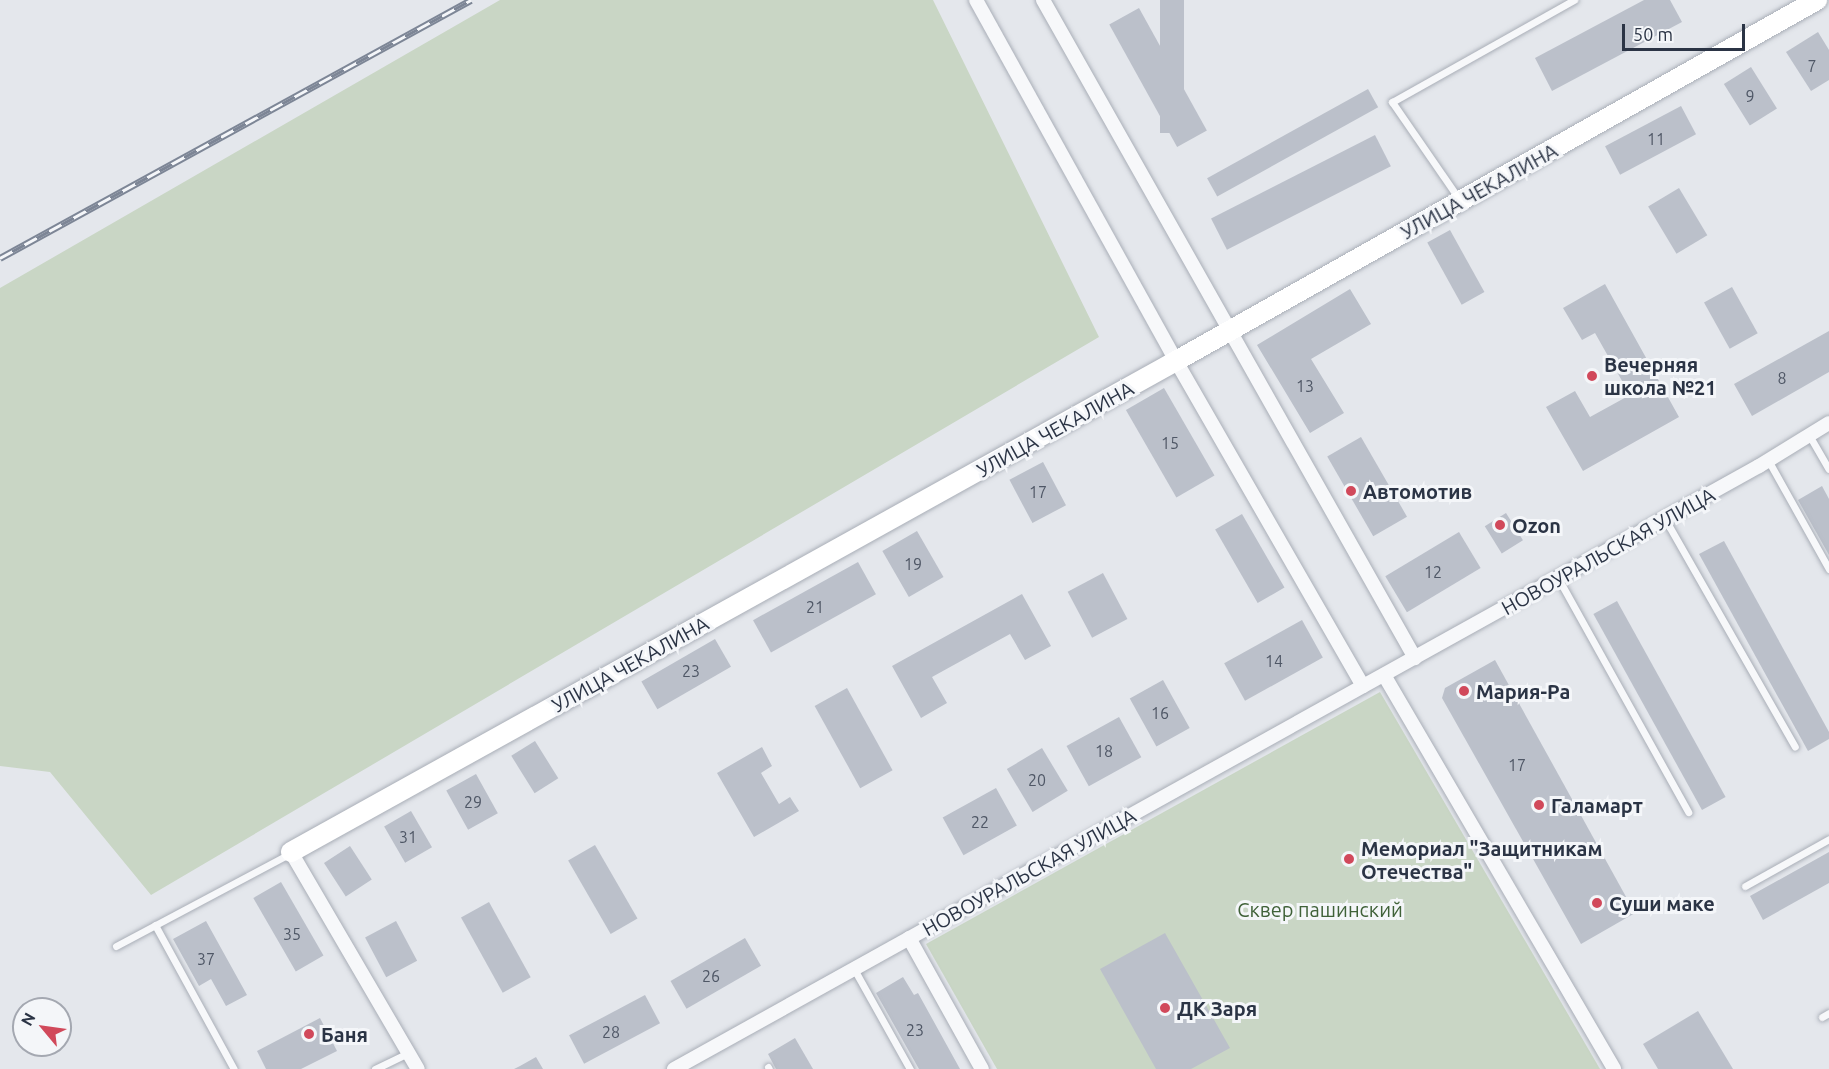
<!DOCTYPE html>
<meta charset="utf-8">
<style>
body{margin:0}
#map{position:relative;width:1829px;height:1069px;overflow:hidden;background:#e4e7ec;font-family:Ubuntu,sans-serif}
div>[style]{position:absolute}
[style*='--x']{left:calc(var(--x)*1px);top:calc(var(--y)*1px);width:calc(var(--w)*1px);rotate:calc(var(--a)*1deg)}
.green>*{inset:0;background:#c9d6c5}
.building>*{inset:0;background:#bbc0ca;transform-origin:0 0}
.roads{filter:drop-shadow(0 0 2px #a9aeb7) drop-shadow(0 0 2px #a9aeb7)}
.lane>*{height:7px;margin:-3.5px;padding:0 3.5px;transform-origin:3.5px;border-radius:3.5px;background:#f7f8fa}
.street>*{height:14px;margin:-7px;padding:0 7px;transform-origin:7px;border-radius:7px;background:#f7f8fa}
.secondary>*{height:20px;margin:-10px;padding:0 10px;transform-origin:10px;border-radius:10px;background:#fff}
.rail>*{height:7px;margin-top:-3.5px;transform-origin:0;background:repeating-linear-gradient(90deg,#f4f6f9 0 14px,#7d8696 0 28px);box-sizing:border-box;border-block:2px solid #7d8696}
.dots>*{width:16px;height:16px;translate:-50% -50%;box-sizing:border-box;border:3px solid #f4f6f9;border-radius:50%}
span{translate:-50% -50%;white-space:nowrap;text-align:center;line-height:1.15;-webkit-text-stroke:6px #f4f6f9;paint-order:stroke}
.number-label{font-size:16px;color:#4f5766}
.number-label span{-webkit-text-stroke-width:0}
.street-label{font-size:20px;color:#2b3445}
.poi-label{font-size:20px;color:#2b3445;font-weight:700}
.left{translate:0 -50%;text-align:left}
.park-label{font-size:20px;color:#3f6138}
.north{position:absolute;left:12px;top:997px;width:60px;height:60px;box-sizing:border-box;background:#f4f6f9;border:2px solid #a4a8b1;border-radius:50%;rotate:299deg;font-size:16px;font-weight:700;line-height:24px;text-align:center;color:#2b3445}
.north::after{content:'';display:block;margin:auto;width:21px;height:27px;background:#d1495b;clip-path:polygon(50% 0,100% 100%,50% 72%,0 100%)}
.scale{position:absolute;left:1622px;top:24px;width:123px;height:27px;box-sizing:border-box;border:3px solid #2b3445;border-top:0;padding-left:8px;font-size:18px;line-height:21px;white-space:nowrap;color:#2b3445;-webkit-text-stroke:4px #f4f6f9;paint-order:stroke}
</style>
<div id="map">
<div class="green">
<i style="clip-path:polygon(500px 0,933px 0,1099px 337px,151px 895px,50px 772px,0 766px,0 288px)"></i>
<i style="clip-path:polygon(1380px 692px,1600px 1069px,997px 1069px,926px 944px)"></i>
</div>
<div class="building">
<i style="left:1160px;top:0;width:24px;height:133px"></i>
<i style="clip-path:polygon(1644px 0,1670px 0,1682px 22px,1552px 91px,1535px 58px)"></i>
<i style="left:1139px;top:8px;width:140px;height:34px;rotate:61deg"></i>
<i style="clip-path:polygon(1818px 32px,1829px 50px,1829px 80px,1811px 91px,1786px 52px)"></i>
<i style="left:1751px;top:67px;width:49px;height:32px;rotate:58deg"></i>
<i style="left:1368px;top:89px;width:21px;height:184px;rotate:61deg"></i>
<i style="left:1681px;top:106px;width:32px;height:86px;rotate:62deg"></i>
<i style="left:1375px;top:135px;width:35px;height:184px;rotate:63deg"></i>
<i style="left:1679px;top:188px;width:55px;height:36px;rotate:59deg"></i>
<i style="left:1450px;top:230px;width:71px;height:26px;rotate:61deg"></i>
<i style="clip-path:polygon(1605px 284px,1679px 417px,1583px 471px,1546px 407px,1575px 391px,1590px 417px,1630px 395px,1595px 333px,1582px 340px,1563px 308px)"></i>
<i style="left:1732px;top:287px;width:53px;height:32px;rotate:61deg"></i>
<i style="clip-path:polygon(1350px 289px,1371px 324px,1311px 359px,1344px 413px,1310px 433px,1257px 345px)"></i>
<i style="clip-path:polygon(1829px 331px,1829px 372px,1752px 416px,1734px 384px)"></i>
<i style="left:1164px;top:388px;width:101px;height:44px;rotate:60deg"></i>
<i style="left:1361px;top:437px;width:92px;height:39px;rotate:60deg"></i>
<i style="left:1043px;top:462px;width:49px;height:38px;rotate:62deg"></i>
<i style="clip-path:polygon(1822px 486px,1829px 499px,1829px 555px,1798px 500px)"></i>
<i style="left:1506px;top:513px;width:32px;height:25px;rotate:58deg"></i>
<i style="left:1242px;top:514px;width:85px;height:31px;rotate:60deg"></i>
<i style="left:917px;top:531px;width:53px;height:40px;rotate:60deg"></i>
<i style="left:1459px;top:532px;width:42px;height:86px;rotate:59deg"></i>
<i style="clip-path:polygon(1724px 541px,1829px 732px,1829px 739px,1808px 751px,1699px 554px)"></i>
<i style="left:858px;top:562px;width:37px;height:120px;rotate:61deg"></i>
<i style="left:1103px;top:573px;width:52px;height:40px;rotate:62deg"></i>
<i style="clip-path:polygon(1022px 594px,1051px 646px,1025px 660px,1010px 634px,932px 677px,947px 703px,921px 718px,892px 666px)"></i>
<i style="left:1617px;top:601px;width:224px;height:27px;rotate:61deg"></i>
<i style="left:1302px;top:620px;width:43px;height:89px;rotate:61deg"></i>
<i style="left:715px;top:639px;width:32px;height:85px;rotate:60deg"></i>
<i style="clip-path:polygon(1495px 660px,1635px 913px,1581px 944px,1442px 698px,1445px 688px)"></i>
<i style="left:1163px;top:680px;width:55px;height:38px;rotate:61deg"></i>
<i style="left:847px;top:688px;width:94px;height:37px;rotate:61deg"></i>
<i style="left:1119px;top:717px;width:46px;height:60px;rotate:61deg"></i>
<i style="left:535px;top:741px;width:44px;height:28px;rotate:58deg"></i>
<i style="clip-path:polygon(762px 747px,772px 766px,761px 773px,779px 804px,790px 797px,799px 811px,754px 837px,717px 773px)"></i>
<i style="left:1042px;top:748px;width:50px;height:41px;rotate:59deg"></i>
<i style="left:476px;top:774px;width:45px;height:34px;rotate:61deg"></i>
<i style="left:996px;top:788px;width:43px;height:61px;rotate:61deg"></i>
<i style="left:411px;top:811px;width:42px;height:31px;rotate:60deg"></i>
<i style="left:595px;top:845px;width:85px;height:31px;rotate:60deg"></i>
<i style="left:350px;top:846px;width:40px;height:31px;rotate:57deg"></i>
<i style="clip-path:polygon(1829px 852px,1829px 883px,1763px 920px,1750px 896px)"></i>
<i style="left:281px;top:882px;width:85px;height:32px;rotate:60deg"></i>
<i style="left:489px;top:902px;width:86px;height:32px;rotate:61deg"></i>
<i style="clip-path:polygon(206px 921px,247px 995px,226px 1006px,211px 979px,199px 986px,173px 939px)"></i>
<i style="left:396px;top:921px;width:45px;height:35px;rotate:62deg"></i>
<i style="clip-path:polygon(1165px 933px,1230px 1048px,1191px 1069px,1156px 1069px,1100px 969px)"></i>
<i style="left:745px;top:938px;width:32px;height:86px;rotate:60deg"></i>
<i style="clip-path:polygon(903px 977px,914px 995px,918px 993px,960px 1069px,919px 1069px,876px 993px)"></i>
<i style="left:645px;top:995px;width:32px;height:86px;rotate:62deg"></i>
<i style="clip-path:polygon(1698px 1011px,1733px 1069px,1658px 1069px,1643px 1044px)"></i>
<i style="clip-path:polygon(320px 1018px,337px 1051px,301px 1069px,266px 1069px,257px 1051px)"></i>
<i style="clip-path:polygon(795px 1038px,813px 1069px,776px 1069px,768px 1054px)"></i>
<i style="clip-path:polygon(536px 1057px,543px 1069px,514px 1069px,520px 1066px)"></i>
</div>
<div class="roads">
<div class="lane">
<i style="--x:1459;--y:199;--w:118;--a:-124.6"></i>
<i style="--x:1392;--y:102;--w:209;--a:-29.3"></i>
<i style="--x:1809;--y:435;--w:39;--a:60"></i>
<i style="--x:1768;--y:460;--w:125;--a:60.8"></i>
<i style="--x:1665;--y:519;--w:262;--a:60.3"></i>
<i style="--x:1558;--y:578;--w:268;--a:60.9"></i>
<i style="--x:1745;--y:886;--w:96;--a:-29.2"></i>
<i style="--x:155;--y:925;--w:164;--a:61.3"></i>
<i style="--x:116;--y:946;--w:196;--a:-28"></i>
<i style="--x:854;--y:969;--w:115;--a:60.8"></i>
<i style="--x:1822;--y:1017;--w:8;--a:-30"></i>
<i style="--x:768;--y:1067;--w:2;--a:63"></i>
<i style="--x:375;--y:1069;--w:37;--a:-26"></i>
</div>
<div class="street">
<i style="--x:976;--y:0;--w:413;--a:61"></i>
<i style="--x:1176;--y:361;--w:375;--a:60.1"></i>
<i style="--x:1043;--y:0;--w:756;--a:60.52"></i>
<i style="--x:1384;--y:675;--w:456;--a:59.7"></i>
<i style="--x:291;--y:852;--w:251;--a:59.7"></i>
<i style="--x:909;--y:938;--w:150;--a:60.9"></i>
<i style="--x:674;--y:1069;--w:1241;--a:-29.06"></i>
<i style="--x:1759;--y:466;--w:82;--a:-31.6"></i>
</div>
<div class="secondary">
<i style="--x:291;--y:852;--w:1012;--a:-29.02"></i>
<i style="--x:1176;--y:361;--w:736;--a:-29.39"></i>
</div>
</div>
<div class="rail">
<i style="--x:0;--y:258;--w:537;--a:-28.71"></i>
</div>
<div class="dots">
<i style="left:1592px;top:376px;background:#d1495b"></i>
<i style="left:1351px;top:491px;background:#d1495b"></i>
<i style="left:1500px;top:525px;background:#d1495b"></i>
<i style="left:1464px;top:691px;background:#d1495b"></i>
<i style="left:1539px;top:805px;background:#d1495b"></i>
<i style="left:1349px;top:859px;background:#d1495b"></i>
<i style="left:1597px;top:903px;background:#d1495b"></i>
<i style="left:1165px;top:1008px;background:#d1495b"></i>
<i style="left:309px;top:1034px;background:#d1495b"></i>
</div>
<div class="number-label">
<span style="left:1812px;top:66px">7</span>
<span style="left:1750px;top:96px">9</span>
<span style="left:1656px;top:139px">11</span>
<span style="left:1782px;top:378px">8</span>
<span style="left:1305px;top:386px">13</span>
<span style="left:1170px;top:443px">15</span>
<span style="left:1038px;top:492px">17</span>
<span style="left:913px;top:564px">19</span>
<span style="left:1433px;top:572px">12</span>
<span style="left:815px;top:607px">21</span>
<span style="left:1274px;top:661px">14</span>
<span style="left:691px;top:671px">23</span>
<span style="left:1160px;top:713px">16</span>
<span style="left:1104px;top:751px">18</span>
<span style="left:1517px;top:765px">17</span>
<span style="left:1037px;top:780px">20</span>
<span style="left:473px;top:802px">29</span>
<span style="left:980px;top:822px">22</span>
<span style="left:408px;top:837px">31</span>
<span style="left:292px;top:934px">35</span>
<span style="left:206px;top:959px">37</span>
<span style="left:711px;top:976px">26</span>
<span style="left:915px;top:1030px">23</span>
<span style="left:611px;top:1032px">28</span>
</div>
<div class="street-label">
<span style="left:1479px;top:191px;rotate:-29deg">УЛИЦА ЧЕКАЛИНА</span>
<span style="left:1055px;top:429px;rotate:-29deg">УЛИЦА ЧЕКАЛИНА</span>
<span style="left:1608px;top:551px;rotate:-29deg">НОВОУРАЛЬСКАЯ УЛИЦА</span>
<span style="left:630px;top:664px;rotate:-29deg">УЛИЦА ЧЕКАЛИНА</span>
<span style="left:1029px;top:872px;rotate:-29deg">НОВОУРАЛЬСКАЯ УЛИЦА</span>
</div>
<div class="poi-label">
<span class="left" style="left:1604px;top:376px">Вечерняя<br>школа №21</span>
<span class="left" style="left:1363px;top:491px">Автомотив</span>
<span class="left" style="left:1512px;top:525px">Ozon</span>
<span class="left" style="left:1476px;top:691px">Мария-Ра</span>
<span class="left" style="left:1551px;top:805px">Галамарт</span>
<span class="left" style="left:1361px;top:860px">Мемориал "Защитникам<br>Отечества"</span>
<span class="left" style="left:1609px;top:903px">Суши маке</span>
<span class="left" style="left:1177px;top:1008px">ДК Заря</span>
<span class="left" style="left:321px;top:1034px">Баня</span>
</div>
<div class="park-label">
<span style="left:1320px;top:909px">Сквер пашинский</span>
</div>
<div class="north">N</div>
<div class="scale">50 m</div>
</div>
